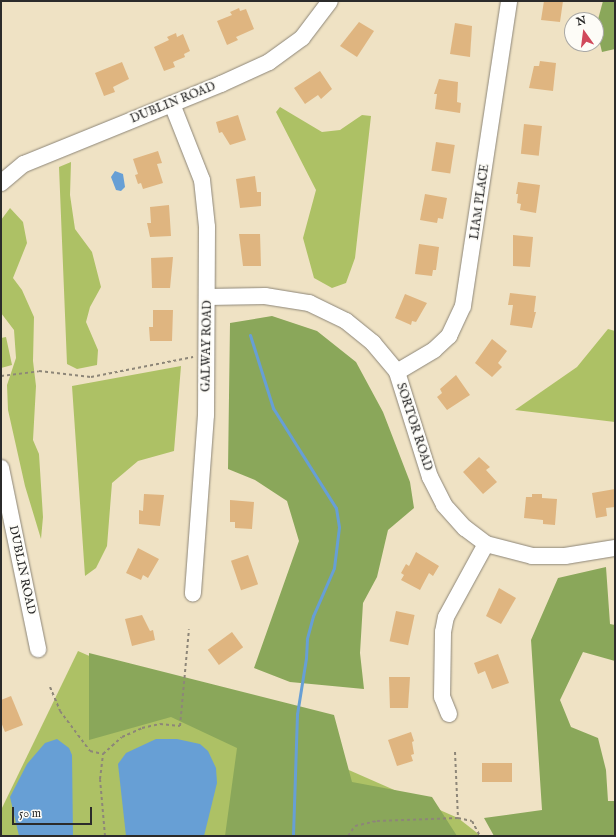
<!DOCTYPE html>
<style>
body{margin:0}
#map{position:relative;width:616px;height:837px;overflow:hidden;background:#efe2c4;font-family:"IM FELL English",serif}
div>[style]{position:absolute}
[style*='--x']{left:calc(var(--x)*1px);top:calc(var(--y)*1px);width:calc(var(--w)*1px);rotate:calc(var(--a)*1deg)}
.green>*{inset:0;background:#adc165}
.forest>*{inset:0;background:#8aa75a}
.water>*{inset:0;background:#679fd5}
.stream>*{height:3px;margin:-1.5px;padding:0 1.5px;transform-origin:1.5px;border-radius:1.5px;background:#679fd5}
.building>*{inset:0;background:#dfb580;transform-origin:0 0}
.path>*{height:2px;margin-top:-1px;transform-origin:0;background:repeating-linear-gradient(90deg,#8d8678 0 3px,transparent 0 6px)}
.roads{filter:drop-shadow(0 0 1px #8d8678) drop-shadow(0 0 1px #8d8678)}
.minor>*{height:16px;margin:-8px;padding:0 8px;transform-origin:8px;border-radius:8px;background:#fff}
span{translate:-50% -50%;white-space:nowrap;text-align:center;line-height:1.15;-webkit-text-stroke:3.5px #fdfcf7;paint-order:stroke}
.street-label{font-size:12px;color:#2b2b2b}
.frame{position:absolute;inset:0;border:2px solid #2b2b2b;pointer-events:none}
.north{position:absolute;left:564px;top:12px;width:40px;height:40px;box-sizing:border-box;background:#fdfcf7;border:1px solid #a9a8a5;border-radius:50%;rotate:346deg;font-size:11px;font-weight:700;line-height:16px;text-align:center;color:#2b2b2b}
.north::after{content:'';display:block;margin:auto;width:14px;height:18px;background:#d1495b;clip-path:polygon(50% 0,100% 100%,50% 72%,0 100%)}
.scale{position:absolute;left:12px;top:807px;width:80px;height:18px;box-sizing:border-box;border:2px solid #2b2b2b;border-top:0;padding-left:5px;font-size:12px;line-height:14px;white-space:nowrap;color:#2b2b2b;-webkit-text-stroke:3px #fdfcf7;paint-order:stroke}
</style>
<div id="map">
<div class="green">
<i style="clip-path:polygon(280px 107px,322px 132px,340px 130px,362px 115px,371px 116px,355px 258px,346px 283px,332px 288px,314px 278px,303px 238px,316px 190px,276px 112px)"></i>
<i style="clip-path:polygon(71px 162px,70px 195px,75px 229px,92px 252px,101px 287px,90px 307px,86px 322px,98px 350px,97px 365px,77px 369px,67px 364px,59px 167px)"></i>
<i style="clip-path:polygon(10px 208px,23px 222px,27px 243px,13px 278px,22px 290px,34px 317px,33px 361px,36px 386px,33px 440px,39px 454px,43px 517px,41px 539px,25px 486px,8px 410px,7px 385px,16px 358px,14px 330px,1px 313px,1px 220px)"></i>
<i style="clip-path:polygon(608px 329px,615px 331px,615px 422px,515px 410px,577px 367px)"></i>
<i style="clip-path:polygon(6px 337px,12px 365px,1px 368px,1px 338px)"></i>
<i style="clip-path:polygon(181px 366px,174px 451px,138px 461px,112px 483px,107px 546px,96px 568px,85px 576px,72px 386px)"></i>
<i style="clip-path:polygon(78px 651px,458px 818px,481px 836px,1px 836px,1px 810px)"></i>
</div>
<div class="forest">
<i style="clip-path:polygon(603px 1px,615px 1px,615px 49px,602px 52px,596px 27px)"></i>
<i style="clip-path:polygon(272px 316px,317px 331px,356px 362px,383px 412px,410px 482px,414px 508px,388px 530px,377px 577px,363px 603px,360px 653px,364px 689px,290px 682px,254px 668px,299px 541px,287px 501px,255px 480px,228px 469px,230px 323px)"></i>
<i style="clip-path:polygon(606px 567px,610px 624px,615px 625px,615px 661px,583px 652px,560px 700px,571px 727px,598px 738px,606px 770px,608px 801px,615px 801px,615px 836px,494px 836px,484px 818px,542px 810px,531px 640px,558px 578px)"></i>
<i style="clip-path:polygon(89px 653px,334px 715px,352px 782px,432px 797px,457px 836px,225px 836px,237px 748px,171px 717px,89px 740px)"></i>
</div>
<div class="water">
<i style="clip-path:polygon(115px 171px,123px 174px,125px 187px,121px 191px,116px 190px,111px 177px)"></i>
<i style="clip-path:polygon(57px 739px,69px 748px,72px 755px,73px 836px,19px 836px,10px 797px,27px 764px,45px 743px)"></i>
<i style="clip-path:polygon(156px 739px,177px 739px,200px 744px,208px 751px,216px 768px,217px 783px,204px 836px,126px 836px,118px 764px,126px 753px)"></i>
</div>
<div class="stream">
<i style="--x:250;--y:335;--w:77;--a:72.5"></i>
<i style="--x:273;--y:408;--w:118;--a:57.8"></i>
<i style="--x:336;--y:508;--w:19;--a:81"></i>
<i style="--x:339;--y:527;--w:41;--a:97"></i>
<i style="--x:334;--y:568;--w:52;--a:113.6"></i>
<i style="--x:313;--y:616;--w:24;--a:105"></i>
<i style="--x:307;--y:639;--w:19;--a:93"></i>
<i style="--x:306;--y:658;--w:57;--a:99.1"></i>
<i style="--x:297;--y:714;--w:122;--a:91.9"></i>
</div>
<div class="building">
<i style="clip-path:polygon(544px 1px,563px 1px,560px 22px,541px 20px)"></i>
<i style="clip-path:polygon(239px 8px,240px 11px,246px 9px,254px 29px,236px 37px,238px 40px,227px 45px,217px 21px,232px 15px,230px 12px)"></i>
<i style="clip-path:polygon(359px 22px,374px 31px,357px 57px,340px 46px)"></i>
<i style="clip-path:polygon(455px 23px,472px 26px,470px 57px,450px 54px)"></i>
<i style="clip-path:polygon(176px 33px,177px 37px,183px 34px,190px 51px,184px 54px,185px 57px,173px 62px,175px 67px,164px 71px,154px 47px,169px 40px,167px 37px)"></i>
<i style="clip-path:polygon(540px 61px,556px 63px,553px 91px,529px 88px,534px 66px,539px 66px)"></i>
<i style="clip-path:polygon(122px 62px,129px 79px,113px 87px,115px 92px,104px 96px,95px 73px)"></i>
<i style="clip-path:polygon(320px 71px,332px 89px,321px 99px,318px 95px,305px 104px,294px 88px)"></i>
<i style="clip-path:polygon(439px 79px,458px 82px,457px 102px,461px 103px,460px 113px,435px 109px,437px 94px,434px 94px)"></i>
<i style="clip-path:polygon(238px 115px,246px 140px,230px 145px,222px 132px,219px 133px,216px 122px)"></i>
<i style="left:524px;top:124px;width:18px;height:30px;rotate:6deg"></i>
<i style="left:436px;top:142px;width:19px;height:29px;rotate:9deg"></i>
<i style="clip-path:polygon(158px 151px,162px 163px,157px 164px,163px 183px,143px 189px,141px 183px,138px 184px,135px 175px,138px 174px,133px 159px)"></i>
<i style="clip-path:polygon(255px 176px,257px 192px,261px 192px,261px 206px,240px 208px,236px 179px)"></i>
<i style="clip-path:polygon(518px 182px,540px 185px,536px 213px,520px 210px,521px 204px,517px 203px,518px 194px,516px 194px)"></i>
<i style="clip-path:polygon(425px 194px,447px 198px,443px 219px,438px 218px,437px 223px,420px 220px)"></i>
<i style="clip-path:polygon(169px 205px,171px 236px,150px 237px,147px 223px,151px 223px,150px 207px)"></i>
<i style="clip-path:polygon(239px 234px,260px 234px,261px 266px,243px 266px)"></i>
<i style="clip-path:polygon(513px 235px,533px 237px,530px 267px,513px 266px)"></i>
<i style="clip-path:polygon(419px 244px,439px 247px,436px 270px,433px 270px,432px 276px,415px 274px)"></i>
<i style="clip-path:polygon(173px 257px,170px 288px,152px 288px,151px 258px)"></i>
<i style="clip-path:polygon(510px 293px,536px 296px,534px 312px,536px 312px,532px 328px,510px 325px,513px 305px,508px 305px)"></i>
<i style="clip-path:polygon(405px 294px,427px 303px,416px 322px,412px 321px,411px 325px,395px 318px)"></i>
<i style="clip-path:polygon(153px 310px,173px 310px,172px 341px,150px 341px,149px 327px,153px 327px)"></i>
<i style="clip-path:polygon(492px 339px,507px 351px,498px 363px,502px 367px,492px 377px,475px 363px)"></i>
<i style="clip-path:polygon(456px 375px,470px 395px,447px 410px,437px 397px,442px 393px,440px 389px)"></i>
<i style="clip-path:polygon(479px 457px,490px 467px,486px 470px,497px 482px,483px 494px,463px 472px)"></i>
<i style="clip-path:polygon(615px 489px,615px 507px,606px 508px,607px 516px,596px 518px,592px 493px)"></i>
<i style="clip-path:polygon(144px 494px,164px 495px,160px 526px,139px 524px,139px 510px,143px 511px)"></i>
<i style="clip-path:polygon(532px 494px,542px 494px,542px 498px,557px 499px,555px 525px,543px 524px,543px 520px,524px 518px,526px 497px,532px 497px)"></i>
<i style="clip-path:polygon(230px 500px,254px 502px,252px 529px,235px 528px,235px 522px,230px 522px)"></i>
<i style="clip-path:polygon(138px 548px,159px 559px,148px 578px,143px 575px,141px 580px,126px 573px)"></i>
<i style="clip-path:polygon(416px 552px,439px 566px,433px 576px,429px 573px,420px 590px,401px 580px,404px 575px,401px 573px,406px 564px,409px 566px)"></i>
<i style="left:248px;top:555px;width:31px;height:18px;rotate:71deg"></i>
<i style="clip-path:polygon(499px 588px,516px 598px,501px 624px,486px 616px)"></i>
<i style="left:396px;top:611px;width:19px;height:31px;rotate:12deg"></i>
<i style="clip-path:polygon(142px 615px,150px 631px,153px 630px,155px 640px,132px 646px,125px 619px)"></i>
<i style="left:232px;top:632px;width:19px;height:30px;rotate:54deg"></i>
<i style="clip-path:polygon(498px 654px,509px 683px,492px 689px,485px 671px,478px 674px,474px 663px)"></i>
<i style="clip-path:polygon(389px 677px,410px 677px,408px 708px,390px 708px)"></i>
<i style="clip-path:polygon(11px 696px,23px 725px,5px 732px,1px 722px,1px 700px)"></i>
<i style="clip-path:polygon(411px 732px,414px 741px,412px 742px,414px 754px,411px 755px,413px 761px,397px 766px,388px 740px)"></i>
<i style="left:512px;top:763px;width:19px;height:30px;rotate:90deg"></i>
</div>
<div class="path">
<i style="--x:1;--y:376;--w:38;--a:-7"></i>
<i style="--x:39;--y:371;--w:52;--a:6.6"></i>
<i style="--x:91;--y:377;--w:104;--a:-11.1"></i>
<i style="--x:50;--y:687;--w:26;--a:67"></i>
<i style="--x:60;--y:711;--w:50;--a:53.1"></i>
<i style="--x:90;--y:751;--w:13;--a:13"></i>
<i style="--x:455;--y:752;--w:66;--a:87.4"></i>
<i style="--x:105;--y:836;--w:57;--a:-95"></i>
<i style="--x:100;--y:779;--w:25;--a:-83"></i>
<i style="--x:103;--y:754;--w:25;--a:-42"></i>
<i style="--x:122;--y:737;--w:22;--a:-24"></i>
<i style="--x:142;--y:728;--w:18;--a:-13"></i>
<i style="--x:160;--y:724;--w:20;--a:6"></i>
<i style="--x:180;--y:726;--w:97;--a:-84.7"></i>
<i style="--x:348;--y:836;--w:12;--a:-55"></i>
<i style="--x:355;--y:826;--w:23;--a:-13"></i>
<i style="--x:377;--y:821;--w:81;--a:-2.1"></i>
<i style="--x:458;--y:818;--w:14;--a:12"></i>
<i style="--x:472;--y:821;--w:17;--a:62"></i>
</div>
<div class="roads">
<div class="minor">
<i style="--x:172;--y:104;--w:82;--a:68.5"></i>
<i style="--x:202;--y:180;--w:47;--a:83.9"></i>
<i style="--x:207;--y:227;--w:188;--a:90.3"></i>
<i style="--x:206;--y:415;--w:179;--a:94.2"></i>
<i style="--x:1;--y:183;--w:30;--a:-40"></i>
<i style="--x:24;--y:164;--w:213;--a:-22.1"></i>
<i style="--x:221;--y:84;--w:53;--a:-24.6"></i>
<i style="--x:269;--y:62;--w:41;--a:-36"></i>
<i style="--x:302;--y:38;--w:46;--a:-52.9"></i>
<i style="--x:208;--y:297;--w:57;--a:-1"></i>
<i style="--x:265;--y:296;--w:45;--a:9"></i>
<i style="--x:309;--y:303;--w:41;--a:25.9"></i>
<i style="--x:346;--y:321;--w:35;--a:39"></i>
<i style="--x:373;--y:343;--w:38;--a:50"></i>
<i style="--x:397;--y:372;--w:110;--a:72.6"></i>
<i style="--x:430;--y:477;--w:31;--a:63"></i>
<i style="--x:444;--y:505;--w:31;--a:48"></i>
<i style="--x:465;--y:528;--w:26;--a:37"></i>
<i style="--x:486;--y:544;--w:48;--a:14.6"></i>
<i style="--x:532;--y:556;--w:33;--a:0"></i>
<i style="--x:565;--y:556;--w:51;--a:-9.1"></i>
<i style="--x:397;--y:372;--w:43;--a:-30.7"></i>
<i style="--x:434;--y:350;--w:21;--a:-43"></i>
<i style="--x:449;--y:336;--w:33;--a:-65"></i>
<i style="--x:463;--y:306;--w:308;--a:-81.4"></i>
<i style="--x:1;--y:468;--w:185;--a:78.4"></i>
<i style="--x:449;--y:714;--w:18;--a:-112"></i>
<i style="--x:442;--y:697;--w:65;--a:-89.1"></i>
<i style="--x:443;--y:632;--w:15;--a:-79"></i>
<i style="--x:446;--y:617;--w:83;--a:-61.3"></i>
</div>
</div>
<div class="street-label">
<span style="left:173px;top:103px;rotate:-22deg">DUBLIN ROAD</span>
<span style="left:480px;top:202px;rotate:-82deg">LIAM PLACE</span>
<span style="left:207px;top:346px;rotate:-89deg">GALWAY ROAD</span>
<span style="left:414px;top:427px;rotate:72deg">SORTOR ROAD</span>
<span style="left:22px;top:570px;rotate:78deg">DUBLIN ROAD</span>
</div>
<div class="frame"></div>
<div class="north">N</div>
<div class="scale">50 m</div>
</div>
